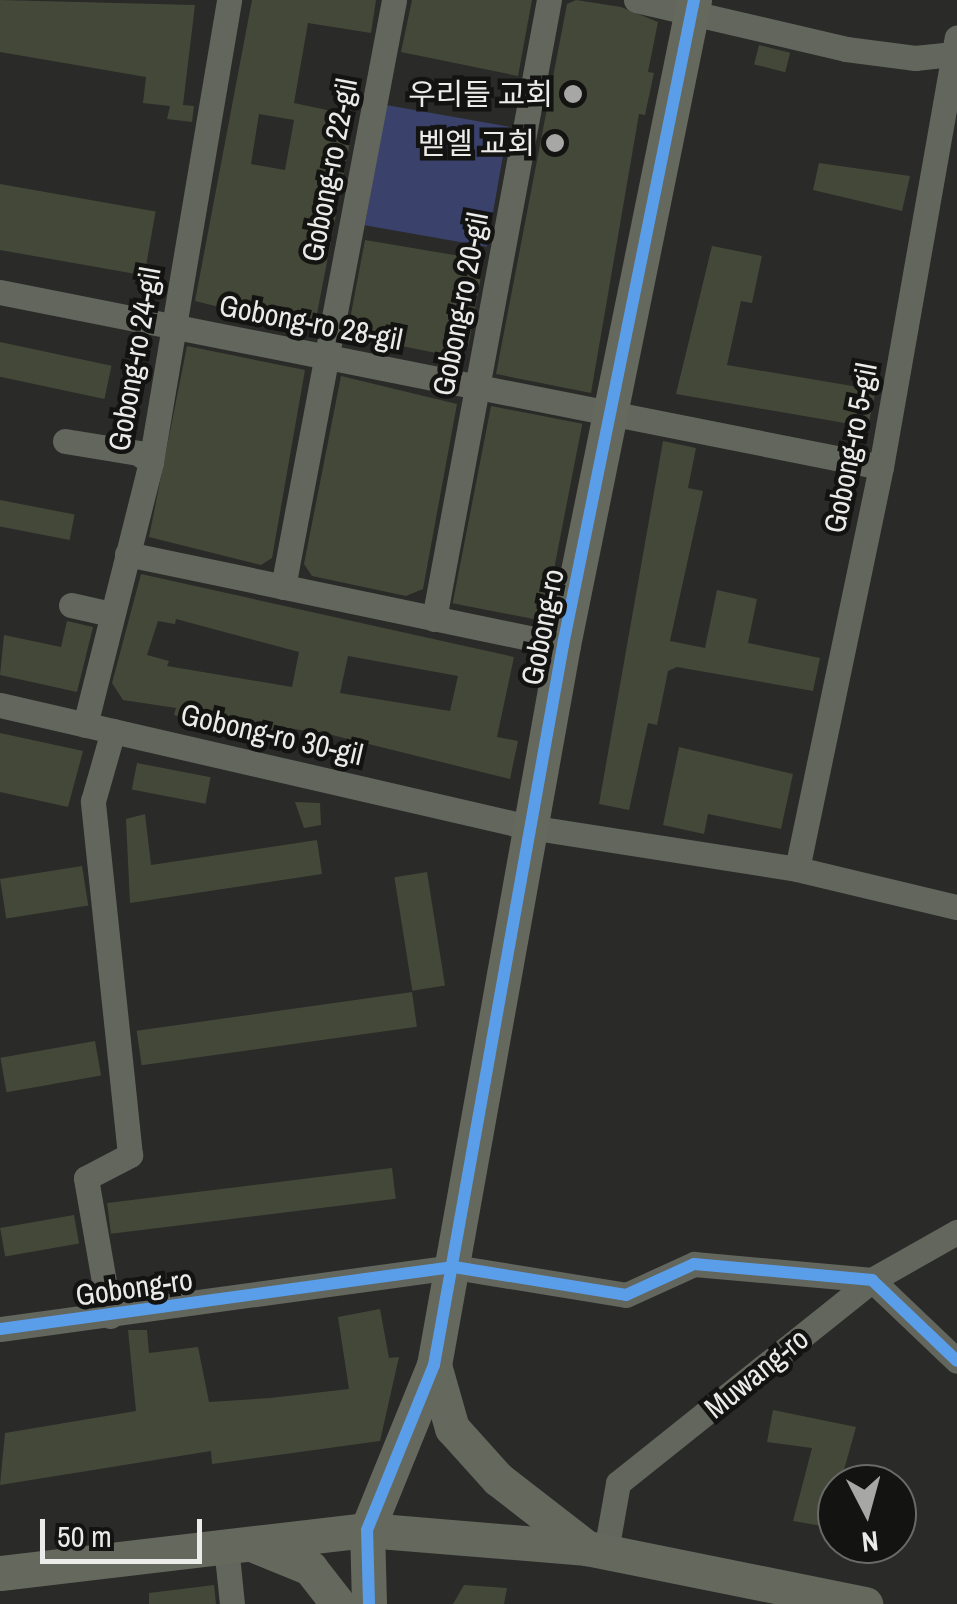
<!DOCTYPE html>
<meta charset="utf-8">
<style>
body{margin:0}
#map{position:relative;width:957px;height:1604px;overflow:hidden;background:#2a2a29;font-family:"Archivo Narrow","Noto Sans KR",sans-serif}
div>[style]{position:absolute}
[style*='--x']{left:calc(var(--x)*1px);top:calc(var(--y)*1px);width:calc(var(--w)*1px);rotate:calc(var(--a)*1deg)}
.green>*{inset:0;background:#3a426c;transform-origin:0 0}
.building>*{inset:0;background:#444838;transform-origin:0 0}
.street>*{height:25px;margin:-12.5px;padding:0 12.5px;transform-origin:12.5px;border-radius:12.5px;background:#62665c}
.secondary>*{height:35px;margin:-17.5px;padding:0 17.5px;transform-origin:17.5px;border-radius:17.5px;background:#65685d}
.cycleway>*{height:12px;margin:-6px;padding:0 6px;transform-origin:6px;border-radius:6px;background:#5a9eea}
.dots>*{width:28px;height:28px;translate:-50% -50%;box-sizing:border-box;border:5px solid #131312;border-radius:50%}
span{translate:-50% -50%;white-space:nowrap;text-align:center;line-height:1.15;-webkit-text-stroke:9px #131312;paint-order:stroke}
.poi-label{font-size:30px;color:#ebecea}
.right{translate:-100% -50%;text-align:right}
.street-label{font-size:30px;color:#ebecea}
.north{position:absolute;left:817px;top:1464px;width:100px;height:100px;box-sizing:border-box;background:#131312;border:2px solid #696a68;border-radius:50%;rotate:174deg;font-size:28px;font-weight:700;line-height:40px;text-align:center;color:#ebecea}
.north::after{content:'';display:block;margin:auto;width:35px;height:45px;background:#a7a8a6;clip-path:polygon(50% 0,100% 100%,50% 72%,0 100%)}
.scale{position:absolute;left:40px;top:1519px;width:162px;height:45px;box-sizing:border-box;border:5px solid #ebecea;border-top:0;padding-left:12px;font-size:30px;line-height:35px;white-space:nowrap;color:#ebecea;-webkit-text-stroke:8px #131312;paint-order:stroke}
</style>
<div id="map">
<div class="green">
<i style="left:386px;top:105px;width:124px;height:122px;rotate:10deg"></i>
</div>
<div class="building">
<i style="clip-path:polygon(0 0,195px 5px,183px 105px,194px 106px,192px 122px,167px 119px,170px 106px,143px 103px,146px 77px,0 52px)"></i>
<i style="clip-path:polygon(evenodd,252px 0,376px 0,371px 33px,308px 23px,294px 103px,355px 116px,316px 319px,304px 328px,195px 301px,252px 0,259px 114px,294px 120px,285px 170px,251px 164px,259px 114px)"></i>
<i style="clip-path:polygon(412px 0,532px 0,518px 76px,401px 52px)"></i>
<i style="clip-path:polygon(576px 0,621px 7px,658px 22px,648px 72px,654px 73px,645px 115px,639px 114px,591px 393px,496px 374px,567px 4px)"></i>
<i style="left:759px;top:45px;width:32px;height:20px;rotate:14deg"></i>
<i style="clip-path:polygon(819px 163px,910px 176px,902px 211px,813px 190px)"></i>
<i style="left:0;top:184px;width:158px;height:65px;rotate:10deg"></i>
<i style="clip-path:polygon(365px 240px,484px 260px,468px 348px,456px 357px,347px 335px)"></i>
<i style="clip-path:polygon(712px 246px,762px 256px,752px 303px,741px 301px,727px 365px,876px 390px,868px 427px,676px 394px)"></i>
<i style="left:0;top:342px;width:114px;height:34px;rotate:12deg"></i>
<i style="clip-path:polygon(187px 346px,305px 370px,272px 558px,261px 565px,149px 537px)"></i>
<i style="clip-path:polygon(341px 376px,457px 404px,423px 589px,406px 596px,312px 576px,304px 564px)"></i>
<i style="left:491px;top:406px;width:93px;height:201px;rotate:11deg"></i>
<i style="clip-path:polygon(663px 441px,696px 448px,688px 488px,703px 491px,670px 641px,705px 648px,717px 590px,757px 599px,748px 643px,820px 658px,813px 691px,677px 667px,668px 671px,657px 725px,648px 723px,629px 810px,599px 804px)"></i>
<i style="left:0;top:500px;width:76px;height:26px;rotate:11deg"></i>
<i style="clip-path:polygon(evenodd,141px 574px,514px 657px,497px 737px,518px 741px,510px 779px,332px 735px,275px 726px,273px 738px,174px 715px,176px 708px,123px 700px,112px 683px,141px 574px,176px 619px,299px 652px,292px 687px,167px 666px,169px 661px,147px 655px,158px 621px,175px 624px,176px 619px,141px 574px,348px 656px,458px 676px,450px 711px,340px 693px,348px 656px)"></i>
<i style="clip-path:polygon(67px 621px,93px 627px,77px 692px,0 675px,4px 635px,61px 647px)"></i>
<i style="clip-path:polygon(0 733px,83px 751px,68px 807px,0 792px)"></i>
<i style="clip-path:polygon(679px 747px,793px 774px,781px 829px,708px 814px,704px 834px,663px 825px)"></i>
<i style="left:137px;top:763px;width:75px;height:27px;rotate:11deg"></i>
<i style="clip-path:polygon(295px 802px,320px 803px,321px 825px,304px 828px)"></i>
<i style="clip-path:polygon(145px 814px,151px 865px,317px 840px,322px 874px,130px 903px,126px 819px)"></i>
<i style="left:82px;top:866px;width:40px;height:83px;rotate:81deg"></i>
<i style="left:427px;top:872px;width:115px;height:33px;rotate:81deg"></i>
<i style="left:412px;top:992px;width:35px;height:278px;rotate:82deg"></i>
<i style="left:95px;top:1041px;width:35px;height:96px;rotate:80deg"></i>
<i style="left:392px;top:1168px;width:31px;height:287px;rotate:83deg"></i>
<i style="left:74px;top:1215px;width:29px;height:75px;rotate:80deg"></i>
<i style="clip-path:polygon(380px 1309px,389px 1358px,399px 1357px,380px 1441px,212px 1464px,211px 1451px,0 1485px,5px 1433px,136px 1411px,128px 1330px,147px 1330px,149px 1353px,198px 1347px,209px 1402px,270px 1398px,349px 1389px,338px 1317px)"></i>
<i style="clip-path:polygon(773px 1410px,856px 1427px,828px 1527px,793px 1521px,812px 1448px,767px 1442px)"></i>
<i style="clip-path:polygon(214px 1585px,216px 1604px,149px 1604px,149px 1593px)"></i>
<i style="clip-path:polygon(464px 1585px,507px 1588px,504px 1604px,453px 1604px)"></i>
</div>
<div class="street">
<i style="--x:636;--y:0;--w:216;--a:13.1"></i>
<i style="--x:846;--y:49;--w:70;--a:7.4"></i>
<i style="--x:915;--y:58;--w:39;--a:-6"></i>
<i style="--x:0;--y:292;--w:898;--a:11.23"></i>
<i style="--x:65;--y:441;--w:74;--a:9.3"></i>
<i style="--x:138;--y:453;--w:16;--a:35"></i>
<i style="--x:127;--y:554;--w:445;--a:11.8"></i>
<i style="--x:283;--y:587;--w:597;--a:-79.29"></i>
<i style="--x:71;--y:605;--w:41;--a:12.7"></i>
<i style="--x:434;--y:619;--w:630;--a:-79.48"></i>
<i style="--x:0;--y:705;--w:543;--a:12.99"></i>
<i style="--x:529;--y:827;--w:271;--a:8.9"></i>
<i style="--x:797;--y:869;--w:164;--a:13.4"></i>
<i style="--x:85;--y:725;--w:271;--a:-75.9"></i>
<i style="--x:151;--y:462;--w:469;--a:-80.4"></i>
<i style="--x:797;--y:869;--w:411;--a:-78.2"></i>
<i style="--x:881;--y:467;--w:436;--a:-80"></i>
<i style="--x:110;--y:1316;--w:140;--a:-99.9"></i>
<i style="--x:86;--y:1178;--w:50;--a:-27.6"></i>
<i style="--x:130;--y:1155;--w:356;--a:-96"></i>
<i style="--x:93;--y:801;--w:73;--a:-74.1"></i>
<i style="--x:0;--y:1329;--w:458;--a:-7.8"></i>
<i style="--x:454;--y:1267;--w:174;--a:9.2"></i>
<i style="--x:626;--y:1295;--w:75;--a:-24.5"></i>
<i style="--x:694;--y:1264;--w:179;--a:5.1"></i>
<i style="--x:872;--y:1280;--w:117;--a:43.6"></i>
<i style="--x:226;--y:1546;--w:58;--a:84.1"></i>
<i style="--x:606;--y:1551;--w:69;--a:-80"></i>
<i style="--x:618;--y:1483;--w:325;--a:-38.6"></i>
<i style="--x:872;--y:1280;--w:98;--a:-29.5"></i>
</div>
<div class="secondary">
<i style="--x:434;--y:1365;--w:66;--a:74.1"></i>
<i style="--x:452;--y:1428;--w:69;--a:48"></i>
<i style="--x:498;--y:1479;--w:113;--a:37.8"></i>
<i style="--x:254;--y:1545;--w:61;--a:22.3"></i>
<i style="--x:310;--y:1568;--w:46;--a:52.1"></i>
<i style="--x:0;--y:1573;--w:370;--a:-6.7"></i>
<i style="--x:367;--y:1530;--w:221;--a:4.7"></i>
<i style="--x:587;--y:1548;--w:284;--a:11.4"></i>
<i style="--x:369;--y:1604;--w:74;--a:-91.5"></i>
<i style="--x:367;--y:1530;--w:178;--a:-67.9"></i>
<i style="--x:434;--y:1365;--w:731;--a:-79.84"></i>
<i style="--x:563;--y:645;--w:658;--a:-78.52"></i>
</div>
<div class="cycleway">
<i style="--x:0;--y:1329;--w:458;--a:-7.8"></i>
<i style="--x:454;--y:1267;--w:174;--a:9.2"></i>
<i style="--x:626;--y:1295;--w:75;--a:-24.5"></i>
<i style="--x:694;--y:1264;--w:179;--a:5.1"></i>
<i style="--x:872;--y:1280;--w:117;--a:43.6"></i>
<i style="--x:369;--y:1604;--w:74;--a:-91.5"></i>
<i style="--x:367;--y:1530;--w:178;--a:-67.9"></i>
<i style="--x:434;--y:1365;--w:731;--a:-79.84"></i>
<i style="--x:563;--y:645;--w:658;--a:-78.52"></i>
</div>
<div class="dots">
<i style="left:573px;top:94px;background:#a7a8a6"></i>
<i style="left:555px;top:143px;background:#a7a8a6"></i>
</div>
<div class="poi-label">
<span class="right" style="left:553px;top:94px">우리들 교회</span>
<span class="right" style="left:535px;top:143px">벧엘 교회</span>
</div>
<div class="street-label">
<span style="left:329px;top:170px;rotate:-79deg">Gobong-ro 22-gil</span>
<span style="left:460px;top:304px;rotate:-79deg">Gobong-ro 20-gil</span>
<span style="left:311px;top:322px;rotate:11deg">Gobong-ro 28-gil</span>
<span style="left:134px;top:359px;rotate:-80deg">Gobong-ro 24-gil</span>
<span style="left:850px;top:448px;rotate:-79deg">Gobong-ro 5-gil</span>
<span style="left:542px;top:627px;rotate:-79deg">Gobong-ro</span>
<span style="left:272px;top:734px;rotate:13deg">Gobong-ro 30-gil</span>
<span style="left:134px;top:1287px;rotate:-8deg">Gobong-ro</span>
<span style="left:756px;top:1373px;rotate:-39deg">Muwang-ro</span>
</div>
<div class="north">N</div>
<div class="scale">50 m</div>
</div>
